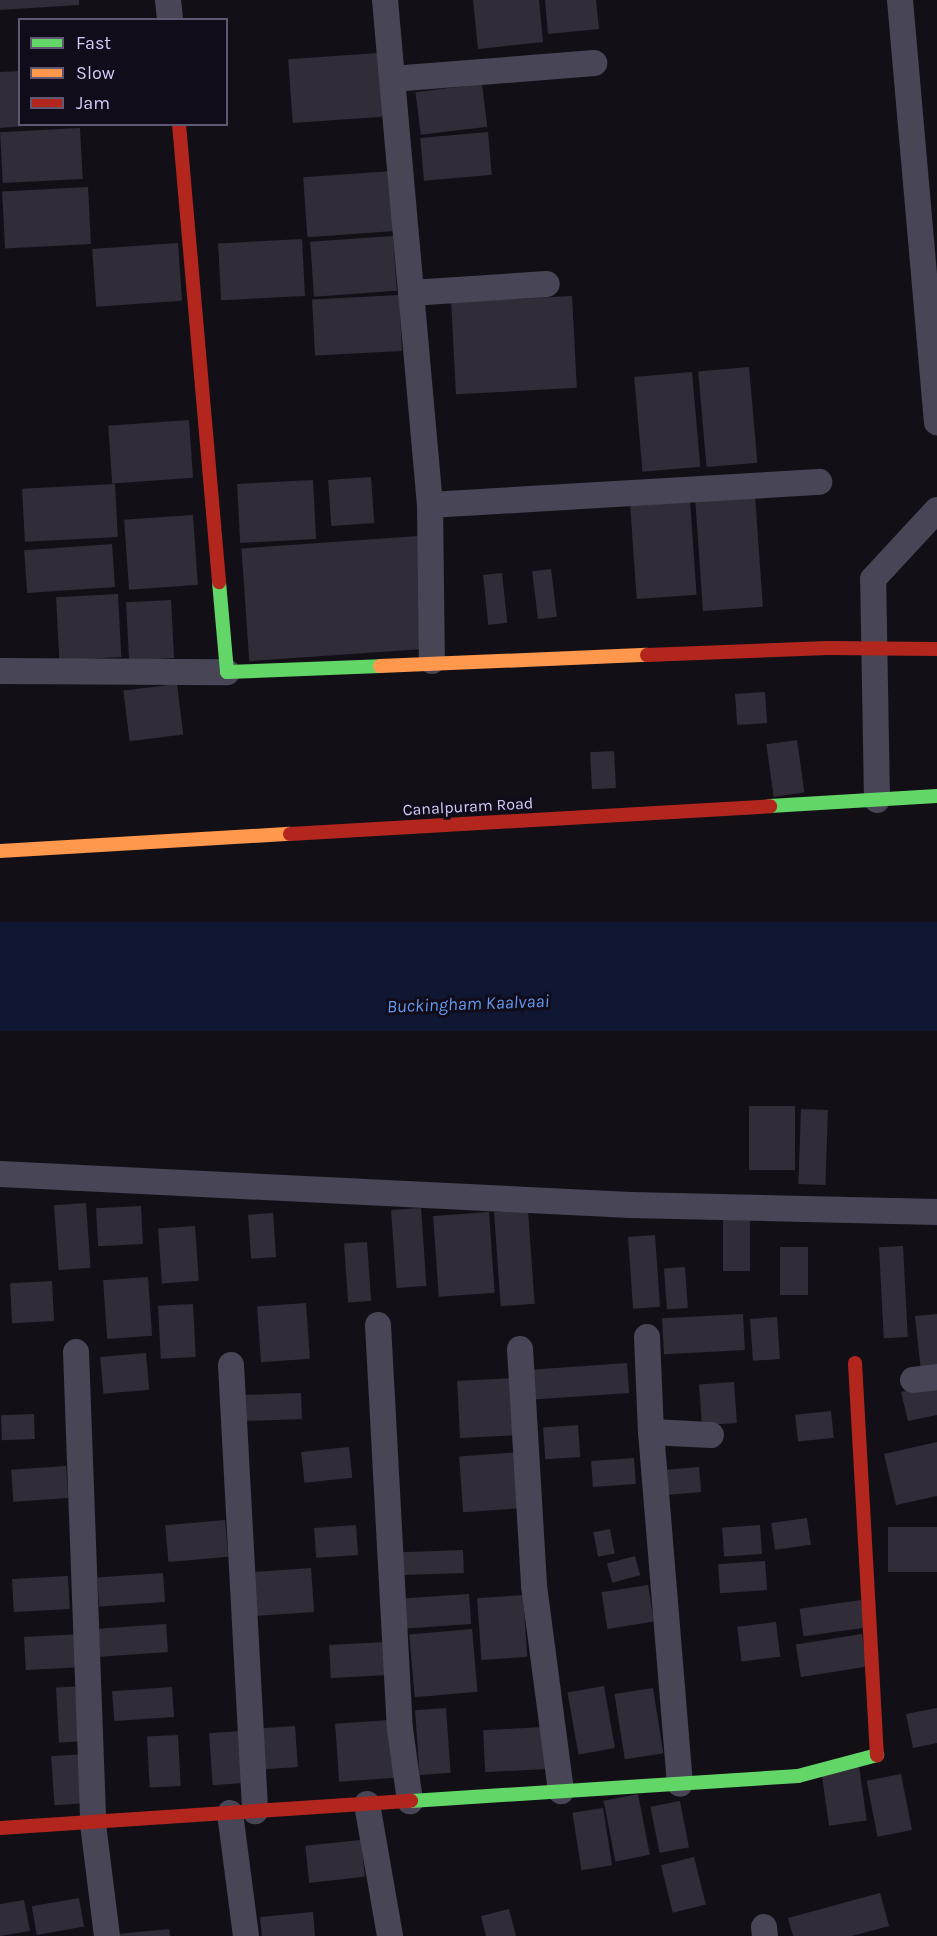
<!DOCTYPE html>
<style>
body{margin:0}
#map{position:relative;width:937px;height:1936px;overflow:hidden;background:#121016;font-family:Karla,sans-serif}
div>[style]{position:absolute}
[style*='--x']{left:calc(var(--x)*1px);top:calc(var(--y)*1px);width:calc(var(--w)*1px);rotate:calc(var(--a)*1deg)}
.water>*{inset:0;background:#0f1733;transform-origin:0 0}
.building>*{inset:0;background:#302d39;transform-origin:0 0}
.street>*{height:26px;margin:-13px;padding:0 13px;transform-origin:13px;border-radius:13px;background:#484556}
.fast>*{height:14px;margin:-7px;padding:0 7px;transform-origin:7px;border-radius:7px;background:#63d668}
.slow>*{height:14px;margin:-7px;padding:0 7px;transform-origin:7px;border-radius:7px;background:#ff974d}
.jam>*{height:14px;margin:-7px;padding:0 7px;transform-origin:7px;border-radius:7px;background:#b3261e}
span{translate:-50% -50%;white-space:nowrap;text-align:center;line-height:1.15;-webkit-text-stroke:6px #110c1a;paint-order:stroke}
.street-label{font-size:16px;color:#d7cbf9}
.water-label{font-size:18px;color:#6499ee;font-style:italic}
.legend{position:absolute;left:18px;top:18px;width:210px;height:108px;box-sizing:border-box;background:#110c1a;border:2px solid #605873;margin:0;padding:8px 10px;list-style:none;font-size:18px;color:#d7cbf9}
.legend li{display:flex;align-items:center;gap:12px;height:30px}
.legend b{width:30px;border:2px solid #605873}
</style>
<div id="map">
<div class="water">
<i style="left:937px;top:922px;width:109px;height:938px;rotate:90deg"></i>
</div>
<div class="building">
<i style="clip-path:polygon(0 0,79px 0,79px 5px,0 10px)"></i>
<i style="clip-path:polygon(473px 0,539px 0,543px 42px,478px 49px)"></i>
<i style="clip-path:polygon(545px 0,596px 0,599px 29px,548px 34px)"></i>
<i style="left:378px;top:53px;width:64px;height:90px;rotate:86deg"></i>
<i style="clip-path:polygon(20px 71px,20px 124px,24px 126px,0 128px,0 72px)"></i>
<i style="left:482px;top:84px;width:43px;height:67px;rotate:83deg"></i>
<i style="left:80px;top:128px;width:51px;height:80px;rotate:87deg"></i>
<i style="left:488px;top:132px;width:43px;height:68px;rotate:85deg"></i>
<i style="left:393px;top:171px;width:60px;height:90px;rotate:86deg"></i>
<i style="left:88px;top:187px;width:57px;height:86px;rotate:87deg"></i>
<i style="left:393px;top:236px;width:55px;height:83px;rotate:86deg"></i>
<i style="left:302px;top:239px;width:57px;height:84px;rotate:87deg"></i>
<i style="left:178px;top:243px;width:58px;height:86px;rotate:86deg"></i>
<i style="left:399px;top:295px;width:56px;height:87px;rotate:87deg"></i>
<i style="left:572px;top:296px;width:92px;height:121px;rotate:87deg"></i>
<i style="left:749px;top:367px;width:96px;height:51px;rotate:85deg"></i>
<i style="left:692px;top:372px;width:95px;height:58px;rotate:85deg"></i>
<i style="left:189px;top:420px;width:58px;height:81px;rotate:86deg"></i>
<i style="left:371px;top:477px;width:46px;height:43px;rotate:86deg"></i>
<i style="left:313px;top:480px;width:59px;height:76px;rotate:87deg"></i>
<i style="left:115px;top:484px;width:53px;height:93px;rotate:87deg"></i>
<i style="left:755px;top:495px;width:112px;height:60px;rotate:86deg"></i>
<i style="left:690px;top:501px;width:94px;height:60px;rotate:86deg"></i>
<i style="left:193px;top:515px;width:70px;height:69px;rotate:86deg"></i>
<i style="left:419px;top:536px;width:113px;height:178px;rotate:86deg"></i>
<i style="left:112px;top:544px;width:43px;height:88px;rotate:86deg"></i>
<i style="left:551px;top:569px;width:48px;height:19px;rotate:83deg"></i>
<i style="left:502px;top:573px;width:50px;height:19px;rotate:84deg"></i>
<i style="left:118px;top:594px;width:63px;height:62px;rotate:87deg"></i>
<i style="left:171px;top:600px;width:58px;height:45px;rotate:87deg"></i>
<i style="left:177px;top:684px;width:51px;height:54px;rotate:83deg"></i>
<i style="left:765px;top:692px;width:31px;height:30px;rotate:86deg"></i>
<i style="left:797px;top:740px;width:53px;height:31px;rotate:82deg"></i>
<i style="left:614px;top:751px;width:37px;height:24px;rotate:87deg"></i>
<i style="left:749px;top:1106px;width:46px;height:64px"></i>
<i style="left:801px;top:1109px;width:27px;height:75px;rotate:2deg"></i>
<i style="left:86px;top:1203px;width:65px;height:32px;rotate:86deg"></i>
<i style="left:141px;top:1206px;width:38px;height:45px;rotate:87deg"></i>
<i style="left:421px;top:1208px;width:78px;height:30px;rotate:86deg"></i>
<i style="left:528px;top:1210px;width:94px;height:34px;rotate:86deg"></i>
<i style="left:489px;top:1212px;width:81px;height:56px;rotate:86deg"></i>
<i style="left:273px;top:1213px;width:44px;height:25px;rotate:86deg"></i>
<i style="left:723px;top:1216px;width:27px;height:55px"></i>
<i style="left:195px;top:1226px;width:55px;height:37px;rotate:86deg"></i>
<i style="left:655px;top:1235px;width:72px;height:27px;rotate:86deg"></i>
<i style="left:367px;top:1242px;width:59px;height:23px;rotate:86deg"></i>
<i style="left:903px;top:1246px;width:91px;height:24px;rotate:87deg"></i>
<i style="left:780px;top:1247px;width:28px;height:48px"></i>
<i style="left:685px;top:1267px;width:41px;height:21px;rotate:86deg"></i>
<i style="left:148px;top:1277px;width:59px;height:45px;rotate:86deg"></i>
<i style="left:52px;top:1281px;width:40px;height:42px;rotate:87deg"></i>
<i style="left:306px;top:1303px;width:56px;height:49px;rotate:86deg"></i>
<i style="left:193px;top:1304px;width:53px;height:35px;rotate:87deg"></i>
<i style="left:743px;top:1314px;width:36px;height:81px;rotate:87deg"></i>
<i style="clip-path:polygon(937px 1314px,937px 1369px,921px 1371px,915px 1316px)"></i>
<i style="left:777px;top:1317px;width:42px;height:27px;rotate:86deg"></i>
<i style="left:146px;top:1353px;width:37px;height:46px;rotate:85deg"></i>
<i style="left:627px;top:1363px;width:30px;height:96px;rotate:86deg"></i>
<i style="left:516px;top:1378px;width:57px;height:59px;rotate:87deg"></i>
<i style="left:734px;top:1382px;width:41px;height:35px;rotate:86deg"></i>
<i style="clip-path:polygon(937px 1384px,937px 1415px,908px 1421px,901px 1392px)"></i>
<i style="left:301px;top:1393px;width:26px;height:56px;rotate:88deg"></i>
<i style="left:831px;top:1411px;width:27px;height:36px;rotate:84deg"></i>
<i style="left:34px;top:1414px;width:25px;height:33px;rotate:88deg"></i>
<i style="left:578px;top:1425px;width:32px;height:35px;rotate:86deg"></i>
<i style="clip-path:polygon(937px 1442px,937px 1496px,896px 1505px,884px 1454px)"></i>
<i style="left:349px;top:1447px;width:31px;height:48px;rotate:84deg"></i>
<i style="left:522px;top:1452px;width:56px;height:63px;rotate:86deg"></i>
<i style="left:634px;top:1458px;width:26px;height:43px;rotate:86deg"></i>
<i style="left:66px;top:1466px;width:32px;height:55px;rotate:86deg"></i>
<i style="left:699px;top:1467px;width:25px;height:38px;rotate:85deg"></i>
<i style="left:807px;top:1518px;width:27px;height:36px;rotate:82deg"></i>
<i style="left:225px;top:1520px;width:37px;height:60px;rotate:85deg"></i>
<i style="left:356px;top:1525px;width:30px;height:42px;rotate:86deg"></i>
<i style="left:760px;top:1525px;width:29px;height:38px;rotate:86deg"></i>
<i style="left:937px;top:1527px;width:45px;height:49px;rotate:90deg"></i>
<i style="left:610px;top:1529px;width:25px;height:17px;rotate:79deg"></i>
<i style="left:463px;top:1550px;width:23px;height:61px;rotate:88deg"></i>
<i style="left:635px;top:1556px;width:20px;height:29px;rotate:75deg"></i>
<i style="left:765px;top:1561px;width:29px;height:47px;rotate:86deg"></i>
<i style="left:311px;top:1568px;width:44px;height:60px;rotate:86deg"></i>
<i style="left:163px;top:1573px;width:29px;height:66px;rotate:86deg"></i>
<i style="left:68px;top:1576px;width:33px;height:56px;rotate:87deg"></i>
<i style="left:648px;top:1585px;width:37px;height:47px;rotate:81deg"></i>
<i style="left:469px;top:1594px;width:30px;height:66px;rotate:86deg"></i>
<i style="left:523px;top:1595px;width:62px;height:46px;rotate:86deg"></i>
<i style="left:861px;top:1600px;width:28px;height:62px;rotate:82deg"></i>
<i style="left:776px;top:1622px;width:35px;height:39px;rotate:83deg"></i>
<i style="left:166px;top:1624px;width:28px;height:68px;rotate:86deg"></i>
<i style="left:472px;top:1629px;width:63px;height:63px;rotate:85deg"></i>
<i style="left:83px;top:1634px;width:33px;height:59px;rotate:87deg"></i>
<i style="left:862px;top:1634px;width:33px;height:67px;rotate:81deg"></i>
<i style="left:386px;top:1642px;width:33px;height:57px;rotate:87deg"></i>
<i style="left:85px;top:1686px;width:55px;height:29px;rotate:87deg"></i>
<i style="left:604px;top:1686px;width:63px;height:37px;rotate:80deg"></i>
<i style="left:172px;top:1687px;width:30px;height:60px;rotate:86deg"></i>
<i style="left:653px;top:1688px;width:66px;height:39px;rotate:81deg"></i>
<i style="left:446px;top:1708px;width:65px;height:31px;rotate:86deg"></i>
<i style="clip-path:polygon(937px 1708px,937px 1743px,913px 1748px,906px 1714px)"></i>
<i style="left:390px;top:1720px;width:58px;height:55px;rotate:86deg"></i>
<i style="left:295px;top:1726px;width:41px;height:34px;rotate:86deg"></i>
<i style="left:544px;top:1727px;width:42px;height:61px;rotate:87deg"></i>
<i style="left:242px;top:1731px;width:52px;height:33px;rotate:86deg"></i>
<i style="left:178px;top:1735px;width:51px;height:31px;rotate:87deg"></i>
<i style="left:85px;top:1754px;width:49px;height:34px;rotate:86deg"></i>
<i style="left:859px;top:1766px;width:55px;height:38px;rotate:82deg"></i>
<i style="left:901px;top:1774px;width:57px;height:35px;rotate:79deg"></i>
<i style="left:638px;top:1794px;width:62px;height:35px;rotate:79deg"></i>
<i style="left:680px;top:1801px;width:47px;height:30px;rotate:79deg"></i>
<i style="left:603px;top:1808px;width:58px;height:31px;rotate:81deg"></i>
<i style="left:361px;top:1840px;width:37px;height:56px;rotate:84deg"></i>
<i style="left:694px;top:1857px;width:49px;height:34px;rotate:76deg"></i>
<i style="clip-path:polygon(880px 1893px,889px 1926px,852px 1936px,793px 1936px,788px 1918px)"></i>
<i style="left:79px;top:1898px;width:29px;height:48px;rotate:80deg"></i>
<i style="clip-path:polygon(24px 1900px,30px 1931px,0 1936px,0 1904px)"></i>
<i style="clip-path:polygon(509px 1909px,516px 1936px,486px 1936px,481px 1916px)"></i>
<i style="clip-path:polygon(313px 1912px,315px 1936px,262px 1936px,260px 1917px)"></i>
<i style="clip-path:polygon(169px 1929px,170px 1936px,118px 1936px,117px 1934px)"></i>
</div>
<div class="street">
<i style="--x:168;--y:0;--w:20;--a:84"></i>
<i style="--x:385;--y:0;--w:507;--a:84.91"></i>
<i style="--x:430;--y:505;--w:156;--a:89.3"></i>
<i style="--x:900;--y:0;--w:424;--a:85"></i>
<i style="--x:392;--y:79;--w:203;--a:-4.5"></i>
<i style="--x:411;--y:293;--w:136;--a:-3.8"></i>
<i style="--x:430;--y:505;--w:390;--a:-3.4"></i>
<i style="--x:0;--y:671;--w:227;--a:0.3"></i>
<i style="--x:877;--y:800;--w:221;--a:-91"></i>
<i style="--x:873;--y:579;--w:94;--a:-47.2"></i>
<i style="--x:0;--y:1174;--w:631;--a:2.82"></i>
<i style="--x:630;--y:1205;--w:307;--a:1.3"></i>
<i style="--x:378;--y:1325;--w:405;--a:86.9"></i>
<i style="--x:400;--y:1729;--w:73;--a:82.1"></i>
<i style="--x:647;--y:1337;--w:95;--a:87.6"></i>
<i style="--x:651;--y:1432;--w:353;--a:85.3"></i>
<i style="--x:520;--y:1349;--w:237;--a:86.6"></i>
<i style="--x:534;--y:1586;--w:207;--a:82.5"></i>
<i style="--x:76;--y:1352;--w:472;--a:87.9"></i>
<i style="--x:93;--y:1824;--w:113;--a:82.9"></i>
<i style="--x:231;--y:1365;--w:447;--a:86.9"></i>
<i style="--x:913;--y:1380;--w:24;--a:-7"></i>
<i style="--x:651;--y:1432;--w:60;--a:2.9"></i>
<i style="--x:367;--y:1804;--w:134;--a:80.1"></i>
<i style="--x:230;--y:1813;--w:124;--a:82.6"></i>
<i style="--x:764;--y:1927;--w:9;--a:84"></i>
</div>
<div class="fast">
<i style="--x:219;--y:582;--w:90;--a:84.9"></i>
<i style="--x:227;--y:672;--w:153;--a:-2.2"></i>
<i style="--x:770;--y:806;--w:167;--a:-3.4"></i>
<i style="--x:411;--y:1801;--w:388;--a:-3.7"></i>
<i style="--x:798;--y:1776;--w:82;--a:-14.9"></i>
</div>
<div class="slow">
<i style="--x:380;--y:666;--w:267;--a:-2.4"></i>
<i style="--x:0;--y:851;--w:290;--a:-3.4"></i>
</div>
<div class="jam">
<i style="--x:179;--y:124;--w:460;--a:85"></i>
<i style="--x:647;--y:655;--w:181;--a:-2.2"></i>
<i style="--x:828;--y:648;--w:109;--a:0.5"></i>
<i style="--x:290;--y:834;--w:481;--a:-3.3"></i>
<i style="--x:855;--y:1363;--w:393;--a:86.8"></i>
<i style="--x:0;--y:1828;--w:412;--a:-3.8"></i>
</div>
<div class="street-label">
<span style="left:468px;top:807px;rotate:-3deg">Canalpuram Road</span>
</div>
<div class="water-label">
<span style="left:468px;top:1004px;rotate:-2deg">Buckingham Kaalvaai</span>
</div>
<ul class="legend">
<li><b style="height:8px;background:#63d668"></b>Fast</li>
<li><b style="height:8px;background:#ff974d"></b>Slow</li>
<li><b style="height:8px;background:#b3261e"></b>Jam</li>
</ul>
</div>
